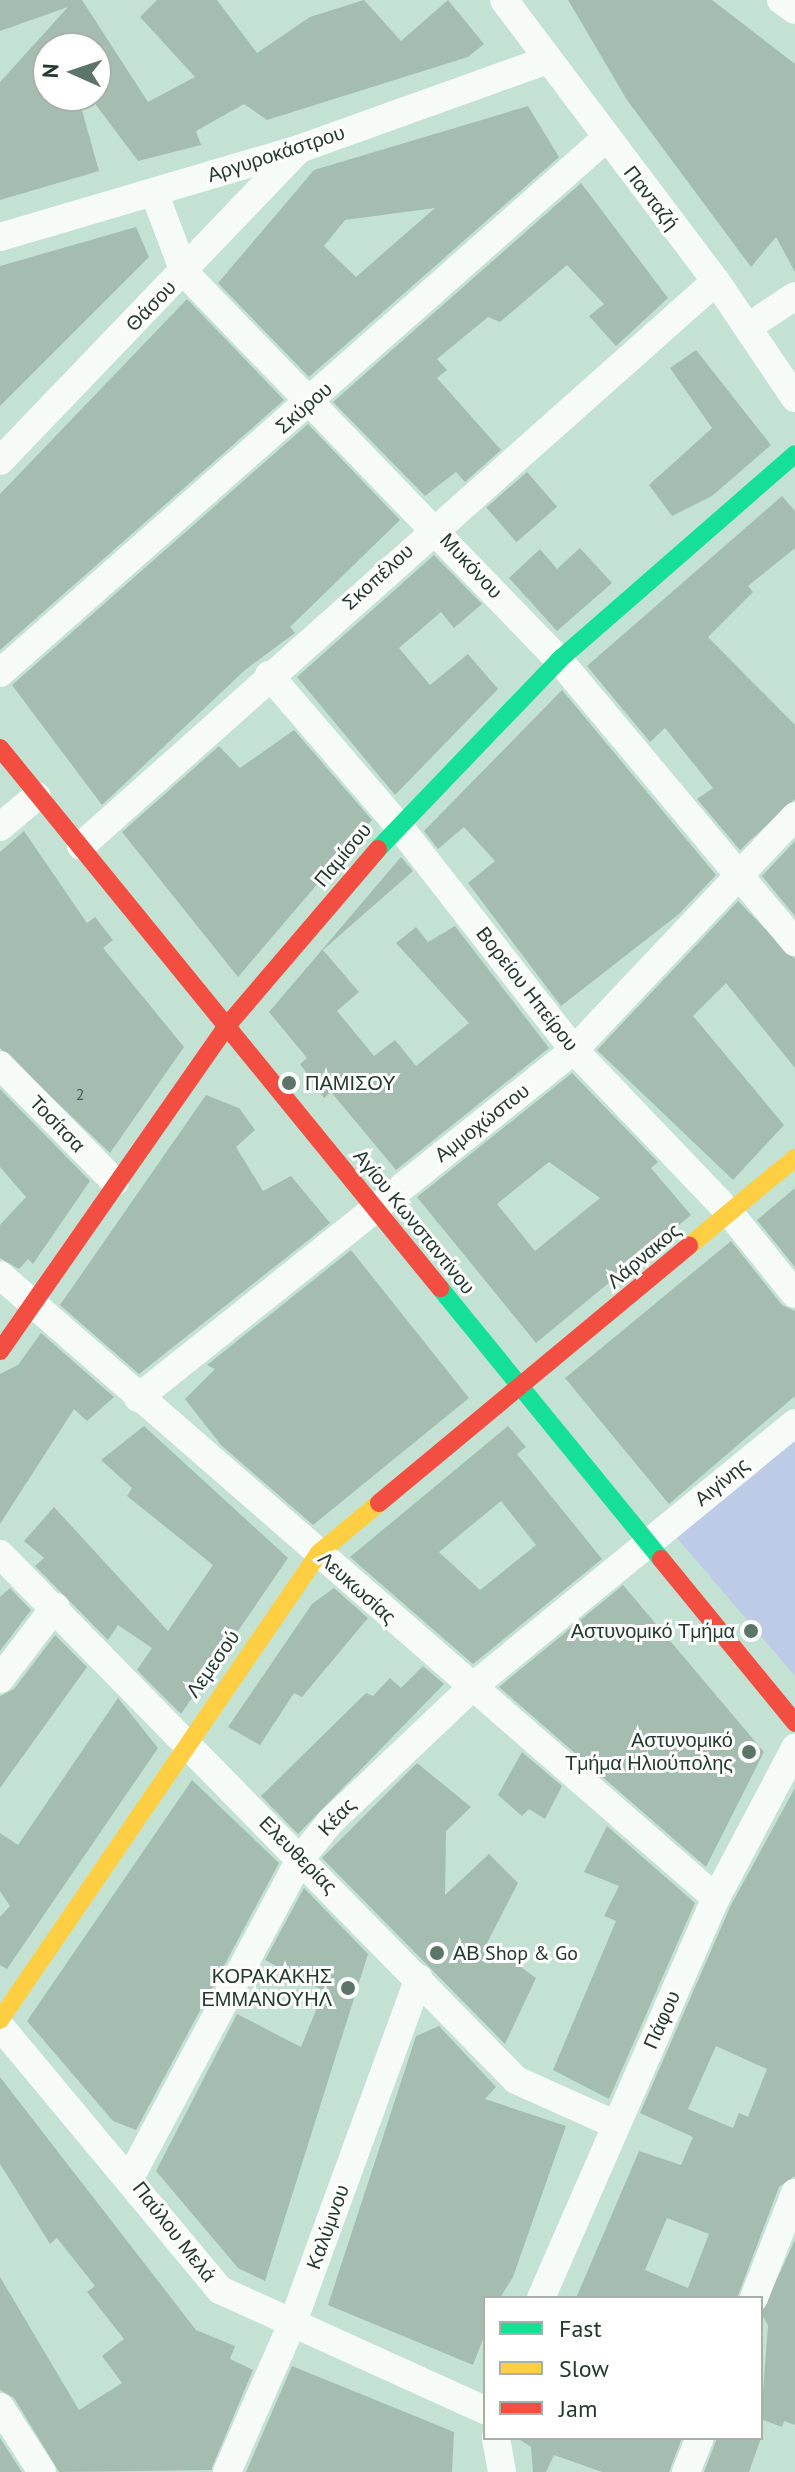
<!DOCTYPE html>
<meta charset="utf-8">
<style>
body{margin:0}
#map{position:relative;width:795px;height:2472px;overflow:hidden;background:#c4e2d3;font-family:"PT Sans",sans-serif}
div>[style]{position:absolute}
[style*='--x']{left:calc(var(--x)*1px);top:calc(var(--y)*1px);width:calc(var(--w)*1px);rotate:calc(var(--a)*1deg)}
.green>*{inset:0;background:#bdcbe6}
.building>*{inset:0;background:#a5bdb1;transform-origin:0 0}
.street>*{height:28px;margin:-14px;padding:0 14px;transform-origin:14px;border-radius:14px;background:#f6fbf8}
.fast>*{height:18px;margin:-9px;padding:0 9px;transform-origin:9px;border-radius:9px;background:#16e098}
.slow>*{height:18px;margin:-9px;padding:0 9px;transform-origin:9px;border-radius:9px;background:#ffcf43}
.jam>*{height:18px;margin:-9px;padding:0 9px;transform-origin:9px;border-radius:9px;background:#f24e42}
.dots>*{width:22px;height:22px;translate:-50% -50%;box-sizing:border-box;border:4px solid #fff;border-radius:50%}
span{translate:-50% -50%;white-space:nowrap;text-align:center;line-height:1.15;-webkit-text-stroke:6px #fff;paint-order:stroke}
.number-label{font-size:16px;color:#445b50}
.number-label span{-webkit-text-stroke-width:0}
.street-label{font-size:20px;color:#243a2f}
.poi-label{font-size:20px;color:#243a2f}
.left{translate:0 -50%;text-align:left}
.right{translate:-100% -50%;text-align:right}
.legend{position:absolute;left:483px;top:2296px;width:280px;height:144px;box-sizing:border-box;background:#fff;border:2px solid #a7b0ac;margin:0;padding:10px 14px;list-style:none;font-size:24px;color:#243a2f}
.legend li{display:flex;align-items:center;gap:16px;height:40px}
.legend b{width:40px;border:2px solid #a7b0ac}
.north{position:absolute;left:32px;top:32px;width:80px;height:80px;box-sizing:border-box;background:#fff;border:2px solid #a7b0ac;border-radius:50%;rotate:273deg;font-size:22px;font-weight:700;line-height:32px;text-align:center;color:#243a2f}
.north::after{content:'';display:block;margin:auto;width:28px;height:36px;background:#5c7568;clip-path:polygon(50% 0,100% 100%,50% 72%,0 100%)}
</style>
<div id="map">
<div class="green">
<i style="clip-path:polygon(795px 1435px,795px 1676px,677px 1538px)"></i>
</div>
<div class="building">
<i style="clip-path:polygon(0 0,82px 0,148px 102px,195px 77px,140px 17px,157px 0,217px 0,257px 53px,310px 17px,364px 0,401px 41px,448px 0,484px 44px,468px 57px,267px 120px,244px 104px,196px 131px,201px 145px,138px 161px,96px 105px,96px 48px,54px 48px,48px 40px,48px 96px,78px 96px,99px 171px,0 200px,0 82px,68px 7px,0 31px)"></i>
<i style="clip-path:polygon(568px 0,712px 0,795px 64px,795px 272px,776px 237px,751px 267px,627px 100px)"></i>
<i style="clip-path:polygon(evenodd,528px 106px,559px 157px,309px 377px,218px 283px,314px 170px,528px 106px,435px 208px,356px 277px,324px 246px,345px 220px,435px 208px)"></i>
<i style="clip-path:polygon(581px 183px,668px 298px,616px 346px,589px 316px,604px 304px,567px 265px,500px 322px,488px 317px,437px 359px,447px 370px,437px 378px,501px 450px,465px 482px,456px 472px,425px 496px,333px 402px)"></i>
<i style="clip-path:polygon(136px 227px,149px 257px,0 406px,0 266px)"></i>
<i style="clip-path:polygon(187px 299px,284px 400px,0 650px,0 494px)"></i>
<i style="clip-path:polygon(696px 350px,771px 445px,712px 496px,672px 516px,649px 485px,712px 428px,670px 368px)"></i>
<i style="clip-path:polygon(308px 424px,400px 520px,290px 627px,295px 633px,245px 670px,102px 805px,12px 685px)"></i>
<i style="left:527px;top:472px;width:46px;height:54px;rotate:49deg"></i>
<i style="clip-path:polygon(782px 496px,795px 511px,795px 548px,748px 586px,753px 592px,708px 637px,795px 725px,795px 799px,740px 850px,697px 799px,713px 788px,665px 728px,650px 742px,587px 666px)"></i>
<i style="clip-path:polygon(580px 548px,612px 583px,557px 631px,509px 578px,540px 549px,557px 569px)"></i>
<i style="clip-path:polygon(434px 555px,482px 604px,454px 628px,441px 612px,399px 648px,430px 685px,468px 654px,498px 689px,395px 795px,297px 677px)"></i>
<i style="clip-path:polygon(562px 690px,716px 875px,679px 914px,561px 1006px,468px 883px,495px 861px,464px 827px,438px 849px,424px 831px)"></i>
<i style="clip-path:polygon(294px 730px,372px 820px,238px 977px,122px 832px,219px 746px,240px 768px)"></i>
<i style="clip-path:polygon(24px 831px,87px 923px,95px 917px,113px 940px,103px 948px,184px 1047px,110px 1153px,0 1048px,0 852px)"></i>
<i style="clip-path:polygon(795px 841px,795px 916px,762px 876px)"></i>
<i style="clip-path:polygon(401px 857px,413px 871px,323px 950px,359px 992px,337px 1011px,374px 1056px,395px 1040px,416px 1066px,469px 1023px,396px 943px,416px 927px,428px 942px,455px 926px,549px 1048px,396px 1170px,331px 1092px,324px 1098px,300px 1064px,307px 1058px,269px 1012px)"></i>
<i style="clip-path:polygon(738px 901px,795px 959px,795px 1068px,726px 983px,693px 1016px,784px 1125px,733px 1180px,597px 1050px)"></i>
<i style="clip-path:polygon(evenodd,572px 1073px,658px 1162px,651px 1168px,691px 1215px,536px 1343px,417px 1197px,572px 1073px,549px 1162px,600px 1198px,535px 1251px,497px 1204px,549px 1162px)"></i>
<i style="clip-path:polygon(0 1089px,90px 1181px,33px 1264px,28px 1259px,19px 1269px,0 1258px,0 1225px,26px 1197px,0 1167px)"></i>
<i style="clip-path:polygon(206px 1095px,239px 1108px,255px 1130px,236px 1147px,263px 1191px,291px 1176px,330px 1223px,139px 1374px,60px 1305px)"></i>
<i style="clip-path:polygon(795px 1188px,795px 1267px,757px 1220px)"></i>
<i style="clip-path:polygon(731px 1241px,782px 1305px,795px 1311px,795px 1396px,669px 1504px,565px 1378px)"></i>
<i style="clip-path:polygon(351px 1250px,469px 1398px,313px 1525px,221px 1445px,185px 1399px,215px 1369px,207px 1365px)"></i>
<i style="clip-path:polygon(41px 1333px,114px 1397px,87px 1421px,74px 1409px,0 1524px,0 1374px,18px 1365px)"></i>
<i style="clip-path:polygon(144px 1426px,288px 1558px,181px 1714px,137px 1670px,152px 1648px,118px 1625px,108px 1640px,35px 1566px,44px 1558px,24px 1541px,54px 1507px,168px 1631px,213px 1565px,127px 1496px,132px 1488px,101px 1460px)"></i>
<i style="clip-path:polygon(evenodd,508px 1426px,526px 1447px,517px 1454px,602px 1559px,473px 1664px,350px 1557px,508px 1426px,501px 1501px,536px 1545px,480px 1590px,439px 1552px,501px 1501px)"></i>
<i style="clip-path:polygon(623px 1585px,764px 1752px,706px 1867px,499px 1687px)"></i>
<i style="clip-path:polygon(10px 1588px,31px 1610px,0 1651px,0 1597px)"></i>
<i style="clip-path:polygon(334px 1588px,368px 1618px,302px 1697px,294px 1693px,260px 1745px,228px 1727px,312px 1604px)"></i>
<i style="clip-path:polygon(55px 1635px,87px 1667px,0 1788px,0 1696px,14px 1689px)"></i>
<i style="clip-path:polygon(423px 1666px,444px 1684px,298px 1834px,261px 1796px,366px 1693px,373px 1696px,390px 1678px,401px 1688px)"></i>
<i style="clip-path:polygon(118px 1698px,158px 1748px,7px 1969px,0 1965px,0 1917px,10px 1906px,0 1891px,0 1833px,18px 1845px)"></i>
<i style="clip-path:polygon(522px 1752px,562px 1786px,545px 1819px,529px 1809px,522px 1816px,498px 1795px)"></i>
<i style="clip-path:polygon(417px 1763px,471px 1807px,446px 1831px,445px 1895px,489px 1854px,518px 1883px,487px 1943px,536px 1978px,505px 2044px,322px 1858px)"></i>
<i style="clip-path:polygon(192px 1780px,279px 1863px,136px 2130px,113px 2121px,27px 2021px)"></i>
<i style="clip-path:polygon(evenodd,795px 1788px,795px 2176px,779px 2187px,737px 2298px,576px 2298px,639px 2151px,681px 2165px,693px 2137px,640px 2113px,731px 1905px,795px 1788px,716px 2046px,767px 2069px,748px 2117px,739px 2113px,733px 2128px,688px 2109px,716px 2046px,795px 1788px,667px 2218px,709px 2234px,688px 2288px,645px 2270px,667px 2218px)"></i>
<i style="clip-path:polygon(607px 1826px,695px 1903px,609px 2099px,553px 2070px,616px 1921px,604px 1916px,619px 1886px,584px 1872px)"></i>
<i style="clip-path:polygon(304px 1888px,368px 1954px,265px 2281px,238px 2268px,156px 2171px,237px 2014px,301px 2047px,324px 1991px,265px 1960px)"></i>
<i style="clip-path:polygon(439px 2026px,496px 2087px,485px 2099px,566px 2126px,513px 2277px,500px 2298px,485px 2298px,485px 2334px,473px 2365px,328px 2305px,416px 2036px)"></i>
<i style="clip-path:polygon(0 2077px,196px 2330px,235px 2346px,230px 2359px,253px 2370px,211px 2470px,59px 2472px,14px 2398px,0 2390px,0 2277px,79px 2410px,122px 2383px,102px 2356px,124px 2339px,87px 2292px,95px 2286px,57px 2238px,50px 2244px,0 2164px)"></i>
<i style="clip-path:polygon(795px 2240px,795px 2425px,784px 2421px,782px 2427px,761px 2419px,768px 2325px,761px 2313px)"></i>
<i style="clip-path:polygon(292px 2366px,454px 2432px,452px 2472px,246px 2472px)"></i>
<i style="clip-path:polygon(0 2438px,22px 2472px,0 2472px)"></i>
<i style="clip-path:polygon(517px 2438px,682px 2438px,669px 2472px,602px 2472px,554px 2455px,546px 2472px,533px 2472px,531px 2447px)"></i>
<i style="clip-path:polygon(717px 2438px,761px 2438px,749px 2472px,704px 2472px)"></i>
</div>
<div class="street">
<i style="--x:504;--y:0;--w:352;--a:53"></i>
<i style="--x:716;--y:281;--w:141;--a:56"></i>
<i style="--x:781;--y:0;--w:17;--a:36"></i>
<i style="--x:154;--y:192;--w:85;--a:69.4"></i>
<i style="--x:184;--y:272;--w:540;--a:45.98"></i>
<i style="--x:559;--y:660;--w:368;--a:50.1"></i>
<i style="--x:0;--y:237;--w:312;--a:-16.4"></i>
<i style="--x:299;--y:149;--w:264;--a:-19.7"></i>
<i style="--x:748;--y:327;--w:56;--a:-33.4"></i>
<i style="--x:0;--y:461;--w:431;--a:-46.2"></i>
<i style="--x:0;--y:673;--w:807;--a:-41.43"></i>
<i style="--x:269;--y:675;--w:198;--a:49.3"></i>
<i style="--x:398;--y:825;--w:286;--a:52"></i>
<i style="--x:574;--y:1050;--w:224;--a:46.3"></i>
<i style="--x:729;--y:1212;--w:105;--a:51.2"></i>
<i style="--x:0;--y:827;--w:48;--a:-40"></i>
<i style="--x:81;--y:846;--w:850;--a:-41.66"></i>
<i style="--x:0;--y:1065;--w:164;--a:45.5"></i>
<i style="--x:0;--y:1275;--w:949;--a:41.03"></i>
<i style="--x:138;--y:1398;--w:558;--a:-38.6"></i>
<i style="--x:574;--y:1050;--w:322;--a:-46.6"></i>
<i style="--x:0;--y:1554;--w:737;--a:45.55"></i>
<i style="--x:516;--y:2080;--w:110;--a:24.2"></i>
<i style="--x:0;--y:1679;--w:91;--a:-52.6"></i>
<i style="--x:0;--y:2026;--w:344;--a:50.2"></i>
<i style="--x:220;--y:2290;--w:291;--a:24.4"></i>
<i style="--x:131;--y:2176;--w:361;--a:-61.9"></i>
<i style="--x:301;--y:1858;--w:46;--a:-51.1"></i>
<i style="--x:330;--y:1822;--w:193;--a:-43.5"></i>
<i style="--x:470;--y:1689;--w:420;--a:-39.3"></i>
<i style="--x:541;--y:2298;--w:437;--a:-66.4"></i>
<i style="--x:716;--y:1898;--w:170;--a:-62.2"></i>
<i style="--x:754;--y:2298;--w:113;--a:-68.7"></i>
<i style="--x:0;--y:2407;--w:77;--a:57.1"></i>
<i style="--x:496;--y:2438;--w:35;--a:80"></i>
<i style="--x:227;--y:2472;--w:164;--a:-66.3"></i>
<i style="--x:293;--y:2322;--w:366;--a:-69.9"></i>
<i style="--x:686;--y:2472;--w:37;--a:-68"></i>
</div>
<div class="fast">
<i style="--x:378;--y:849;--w:262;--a:-46.2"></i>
<i style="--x:559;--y:660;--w:313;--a:-41.1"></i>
<i style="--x:440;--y:1288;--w:350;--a:50.8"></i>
</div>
<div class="slow">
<i style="--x:689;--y:1246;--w:138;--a:-39.7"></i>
<i style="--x:0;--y:2020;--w:566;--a:-55.66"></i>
<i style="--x:319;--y:1553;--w:78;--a:-39.8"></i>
</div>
<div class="jam">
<i style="--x:0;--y:748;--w:697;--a:50.83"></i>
<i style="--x:0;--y:1351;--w:395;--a:-55.1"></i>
<i style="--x:226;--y:1027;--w:234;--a:-49.5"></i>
<i style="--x:379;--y:1503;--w:403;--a:-39.7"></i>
<i style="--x:661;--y:1559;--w:212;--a:50.7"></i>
</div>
<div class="dots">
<i style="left:289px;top:1083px;background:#5c7568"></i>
<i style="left:751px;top:1631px;background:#5c7568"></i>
<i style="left:749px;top:1752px;background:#5c7568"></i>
<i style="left:437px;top:1953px;background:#5c7568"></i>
<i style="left:348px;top:1988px;background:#5c7568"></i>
</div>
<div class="number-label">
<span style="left:80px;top:1094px">2</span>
</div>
<div class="street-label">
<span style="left:276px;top:154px;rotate:-18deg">Αργυροκάστρου</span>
<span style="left:651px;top:198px;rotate:52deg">Πανταζή</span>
<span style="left:151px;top:306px;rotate:-46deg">Θάσου</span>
<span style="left:304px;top:408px;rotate:-41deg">Σκύρου</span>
<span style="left:471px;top:566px;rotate:47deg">Μυκόνου</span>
<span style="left:378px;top:577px;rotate:-42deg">Σκοπέλου</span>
<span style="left:343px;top:855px;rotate:-50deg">Παμίσου</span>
<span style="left:527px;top:989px;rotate:52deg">Βορείου Ηπείρου</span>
<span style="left:482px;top:1123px;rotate:-38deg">Αμμοχώστου</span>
<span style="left:57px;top:1124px;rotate:46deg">Τοσίτσα</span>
<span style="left:414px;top:1222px;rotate:51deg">Αγίου Κωνσταντίνου</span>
<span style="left:644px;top:1256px;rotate:-40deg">Λάρνακος</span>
<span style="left:722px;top:1482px;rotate:-39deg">Αιγίνης</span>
<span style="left:357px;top:1588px;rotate:42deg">Λευκωσίας</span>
<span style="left:213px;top:1664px;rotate:-55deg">Λεμεσού</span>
<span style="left:337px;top:1817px;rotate:-46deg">Κέας</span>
<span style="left:298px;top:1855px;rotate:45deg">Ελευθερίας</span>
<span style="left:662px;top:2020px;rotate:-66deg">Πάφου</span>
<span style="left:328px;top:2227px;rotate:-70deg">Καλύμνου</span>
<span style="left:174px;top:2232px;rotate:52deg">Παύλου Μελά</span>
</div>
<div class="poi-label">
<span class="left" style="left:305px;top:1083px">ΠΑΜΙΣΟΥ</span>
<span class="right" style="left:735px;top:1631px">Αστυνομικό Τμήμα</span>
<span class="right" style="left:733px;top:1752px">Αστυνομικό<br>Τμήμα Ηλιούπολης</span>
<span class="left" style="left:453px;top:1953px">ΑΒ Shop &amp; Go</span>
<span class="right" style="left:332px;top:1988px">ΚΟΡΑΚΑΚΗΣ<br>ΕΜΜΑΝΟΥΗΛ</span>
</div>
<ul class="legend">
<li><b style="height:10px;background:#16e098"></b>Fast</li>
<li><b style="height:10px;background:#ffcf43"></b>Slow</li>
<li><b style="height:10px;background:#f24e42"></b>Jam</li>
</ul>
<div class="north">N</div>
</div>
